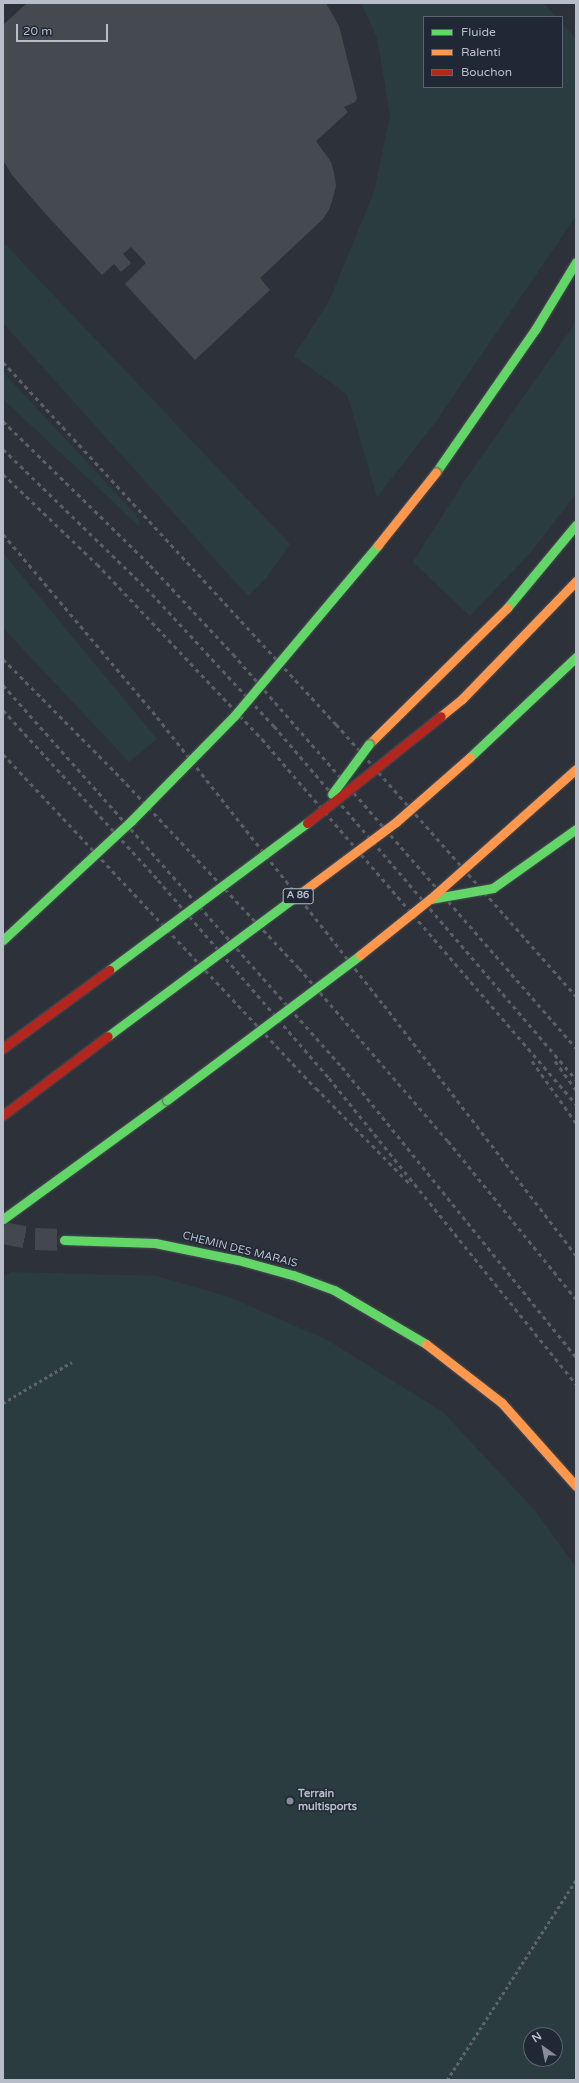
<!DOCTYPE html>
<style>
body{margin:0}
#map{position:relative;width:579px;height:2083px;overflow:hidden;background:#2d323a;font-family:"Varela Round",sans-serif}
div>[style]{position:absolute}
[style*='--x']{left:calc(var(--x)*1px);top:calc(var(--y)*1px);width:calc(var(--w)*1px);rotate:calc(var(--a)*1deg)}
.green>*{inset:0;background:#2a3c40}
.building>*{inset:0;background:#454950}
.secondary-tunnel>*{height:22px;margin-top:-11px;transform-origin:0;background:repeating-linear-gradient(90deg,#424750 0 22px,transparent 0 33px)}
.path>*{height:2.5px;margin-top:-1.25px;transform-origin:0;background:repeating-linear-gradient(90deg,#60656b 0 3px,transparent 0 6px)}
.roads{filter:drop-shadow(0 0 1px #4b4e54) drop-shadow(0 0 1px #4b4e54)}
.fast>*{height:9px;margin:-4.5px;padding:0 4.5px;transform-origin:4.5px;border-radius:4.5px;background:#63d668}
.slow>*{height:9px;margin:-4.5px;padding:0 4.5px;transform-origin:4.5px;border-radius:4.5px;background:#ff974d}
.rail>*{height:3px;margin-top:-1.5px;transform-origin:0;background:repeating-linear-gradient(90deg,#5b5f66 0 4px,transparent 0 8px)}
.bridges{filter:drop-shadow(0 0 1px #4b4f57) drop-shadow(0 0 1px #4b4f57)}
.fast-bridge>*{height:9px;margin:-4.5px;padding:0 4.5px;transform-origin:4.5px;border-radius:4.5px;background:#63d668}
.slow-bridge>*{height:9px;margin:-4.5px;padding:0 4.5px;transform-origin:4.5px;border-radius:4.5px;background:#ff974d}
.jam-bridge>*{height:9px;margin:-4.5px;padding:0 4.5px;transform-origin:4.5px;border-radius:4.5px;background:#b3261e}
.dots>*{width:11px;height:11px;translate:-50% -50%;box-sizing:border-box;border:2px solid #202835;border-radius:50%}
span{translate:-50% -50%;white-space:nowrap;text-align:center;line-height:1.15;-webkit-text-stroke:3px #202835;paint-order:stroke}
.shield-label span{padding:1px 3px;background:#202835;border:1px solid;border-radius:3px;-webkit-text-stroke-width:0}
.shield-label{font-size:10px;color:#b7beca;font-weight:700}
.street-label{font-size:11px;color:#b7beca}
.poi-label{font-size:11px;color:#b7beca;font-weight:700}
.left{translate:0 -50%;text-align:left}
.frame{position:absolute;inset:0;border:4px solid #b7beca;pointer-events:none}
.legend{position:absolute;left:423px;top:16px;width:140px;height:72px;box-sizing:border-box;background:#202835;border:1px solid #5c6471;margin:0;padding:5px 7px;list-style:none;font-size:12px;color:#b7beca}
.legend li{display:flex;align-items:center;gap:8px;height:20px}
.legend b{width:20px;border:1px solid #5c6471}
.north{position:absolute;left:523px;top:2027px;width:40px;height:40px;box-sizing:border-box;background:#202835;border:1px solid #5c6471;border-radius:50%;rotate:327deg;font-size:11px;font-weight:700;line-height:16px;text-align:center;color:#b7beca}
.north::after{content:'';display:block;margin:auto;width:14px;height:18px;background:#878d98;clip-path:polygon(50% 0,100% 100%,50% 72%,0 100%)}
.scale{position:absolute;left:16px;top:24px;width:92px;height:18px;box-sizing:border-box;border:2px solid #b7beca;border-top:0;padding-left:5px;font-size:12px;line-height:14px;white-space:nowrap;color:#b7beca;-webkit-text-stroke:3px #202835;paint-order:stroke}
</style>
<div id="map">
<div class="green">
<i style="clip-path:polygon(361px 3px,544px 3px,556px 17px,424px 17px,424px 87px,562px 87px,562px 23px,576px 39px,576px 216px,434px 424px,377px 497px,347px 394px,294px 356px,329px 301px,374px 192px,390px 115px,377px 38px)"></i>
<i style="clip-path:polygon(3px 242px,290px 544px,266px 578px,248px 596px,3px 323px)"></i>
<i style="clip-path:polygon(576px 322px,576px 494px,531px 552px,470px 616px,413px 562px,465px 480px)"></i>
<i style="clip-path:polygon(3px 372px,138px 517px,140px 527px,3px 399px)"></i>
<i style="clip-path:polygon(3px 553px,157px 739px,129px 762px,3px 628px)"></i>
<i style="clip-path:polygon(evenodd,11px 1272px,157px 1276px,229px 1297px,329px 1341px,444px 1413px,536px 1512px,576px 1567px,576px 2080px,3px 2080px,3px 1277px,11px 1272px,531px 2035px,555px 2035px,555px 2059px,531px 2059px,531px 2035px)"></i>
</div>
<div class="building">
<i style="clip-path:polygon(27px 3px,326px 3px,339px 26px,357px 98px,355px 102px,344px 107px,348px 112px,316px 141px,331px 162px,334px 172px,336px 186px,330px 208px,323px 219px,260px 278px,270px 290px,195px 360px,125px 284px,146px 263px,131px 247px,123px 254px,131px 263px,121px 272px,114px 264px,102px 275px,43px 211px,12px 175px,3px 160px,3px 25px)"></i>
</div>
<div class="secondary-tunnel">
<i style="--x:3;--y:1233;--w:33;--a:11"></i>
<i style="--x:35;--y:1239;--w:29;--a:2"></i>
</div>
<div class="path">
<i style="--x:3;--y:1403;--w:80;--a:-30.7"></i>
<i style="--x:447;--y:2080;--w:238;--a:-57.2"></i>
</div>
<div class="roads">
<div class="fast">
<i style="--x:436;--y:472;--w:175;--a:-55.2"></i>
<i style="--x:536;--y:328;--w:77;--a:-58.8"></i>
<i style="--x:507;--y:608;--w:108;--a:-50.3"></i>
<i style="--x:3;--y:1219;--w:203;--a:-36"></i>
<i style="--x:64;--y:1240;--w:91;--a:1.9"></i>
<i style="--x:155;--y:1243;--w:85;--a:11.6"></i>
<i style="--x:238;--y:1260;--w:57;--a:15.3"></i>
<i style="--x:293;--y:1275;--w:44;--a:20.1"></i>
<i style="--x:334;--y:1290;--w:107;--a:30.4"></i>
</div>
<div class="slow">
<i style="--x:369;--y:744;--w:194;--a:-44.6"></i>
<i style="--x:426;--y:1344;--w:96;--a:37.8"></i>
<i style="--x:502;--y:1403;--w:111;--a:48.3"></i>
</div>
</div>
<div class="rail">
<i style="--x:3;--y:362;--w:492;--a:47.4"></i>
<i style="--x:336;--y:724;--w:363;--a:48.6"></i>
<i style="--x:3;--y:421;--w:206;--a:44.4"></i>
<i style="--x:150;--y:565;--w:122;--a:47"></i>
<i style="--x:233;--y:654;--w:522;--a:48.96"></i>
<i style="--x:3;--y:449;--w:208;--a:44.2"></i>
<i style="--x:152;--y:594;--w:180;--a:47.3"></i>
<i style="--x:274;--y:726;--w:465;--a:49.5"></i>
<i style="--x:3;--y:474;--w:130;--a:43.8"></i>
<i style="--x:97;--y:564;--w:241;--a:46.7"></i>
<i style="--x:262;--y:739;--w:481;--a:49.3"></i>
<i style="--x:3;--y:534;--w:239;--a:49.9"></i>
<i style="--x:157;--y:717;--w:367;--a:51.8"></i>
<i style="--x:384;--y:1005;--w:315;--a:52.5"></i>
<i style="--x:3;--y:659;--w:168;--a:45.2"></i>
<i style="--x:121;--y:778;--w:260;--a:46.9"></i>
<i style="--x:299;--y:968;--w:228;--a:49.3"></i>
<i style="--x:448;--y:1141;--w:203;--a:51"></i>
<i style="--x:3;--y:685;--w:511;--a:48.41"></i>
<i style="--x:342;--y:1067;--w:373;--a:51.1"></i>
<i style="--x:3;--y:710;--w:230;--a:47.6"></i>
<i style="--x:158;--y:880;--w:262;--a:49.2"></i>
<i style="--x:329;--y:1078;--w:393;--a:51.1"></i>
<i style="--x:3;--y:754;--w:458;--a:46.9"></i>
<i style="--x:316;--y:1088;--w:134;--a:45.6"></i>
<i style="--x:532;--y:1061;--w:76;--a:54.6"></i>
<i style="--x:555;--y:1061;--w:36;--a:54"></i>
</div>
<div class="bridges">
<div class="fast-bridge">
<i style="--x:470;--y:757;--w:146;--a:-43.3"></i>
<i style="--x:332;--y:794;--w:62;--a:-53.5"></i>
<i style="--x:430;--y:899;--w:64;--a:-9.9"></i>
<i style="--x:493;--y:888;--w:102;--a:-35.4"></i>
<i style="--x:3;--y:940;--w:175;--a:-42.9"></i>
<i style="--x:131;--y:821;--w:148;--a:-45.5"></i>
<i style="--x:235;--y:715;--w:222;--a:-49.9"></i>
<i style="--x:109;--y:970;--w:247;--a:-36.6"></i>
<i style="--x:108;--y:1036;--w:242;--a:-36.6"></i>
<i style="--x:167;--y:1100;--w:241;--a:-36.9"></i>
</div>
<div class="slow-bridge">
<i style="--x:378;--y:545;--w:93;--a:-51.5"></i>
<i style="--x:441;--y:716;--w:27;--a:-39"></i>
<i style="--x:462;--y:699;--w:164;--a:-46"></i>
<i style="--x:302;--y:892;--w:117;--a:-36.7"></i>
<i style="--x:396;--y:822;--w:98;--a:-41.3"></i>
<i style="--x:360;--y:955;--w:90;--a:-38.7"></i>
<i style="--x:430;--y:899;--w:195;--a:-41.7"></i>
</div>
<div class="jam-bridge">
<i style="--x:307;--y:823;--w:171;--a:-38.6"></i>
<i style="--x:3;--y:1048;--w:132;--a:-36.3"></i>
<i style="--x:3;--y:1115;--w:131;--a:-37"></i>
</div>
</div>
<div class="dots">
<i style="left:290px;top:1801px;background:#878d98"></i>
</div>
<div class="shield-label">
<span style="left:298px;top:896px">A 86</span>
</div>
<div class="street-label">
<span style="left:240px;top:1250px;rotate:14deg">CHEMIN DES MARAIS</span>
</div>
<div class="poi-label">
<span class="left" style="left:298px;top:1801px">Terrain<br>multisports</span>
</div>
<div class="frame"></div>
<ul class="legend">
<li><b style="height:5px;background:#63d668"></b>Fluide</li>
<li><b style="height:5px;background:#ff974d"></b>Ralenti</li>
<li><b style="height:5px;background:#b3261e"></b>Bouchon</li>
</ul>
<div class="north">N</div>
<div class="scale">20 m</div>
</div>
